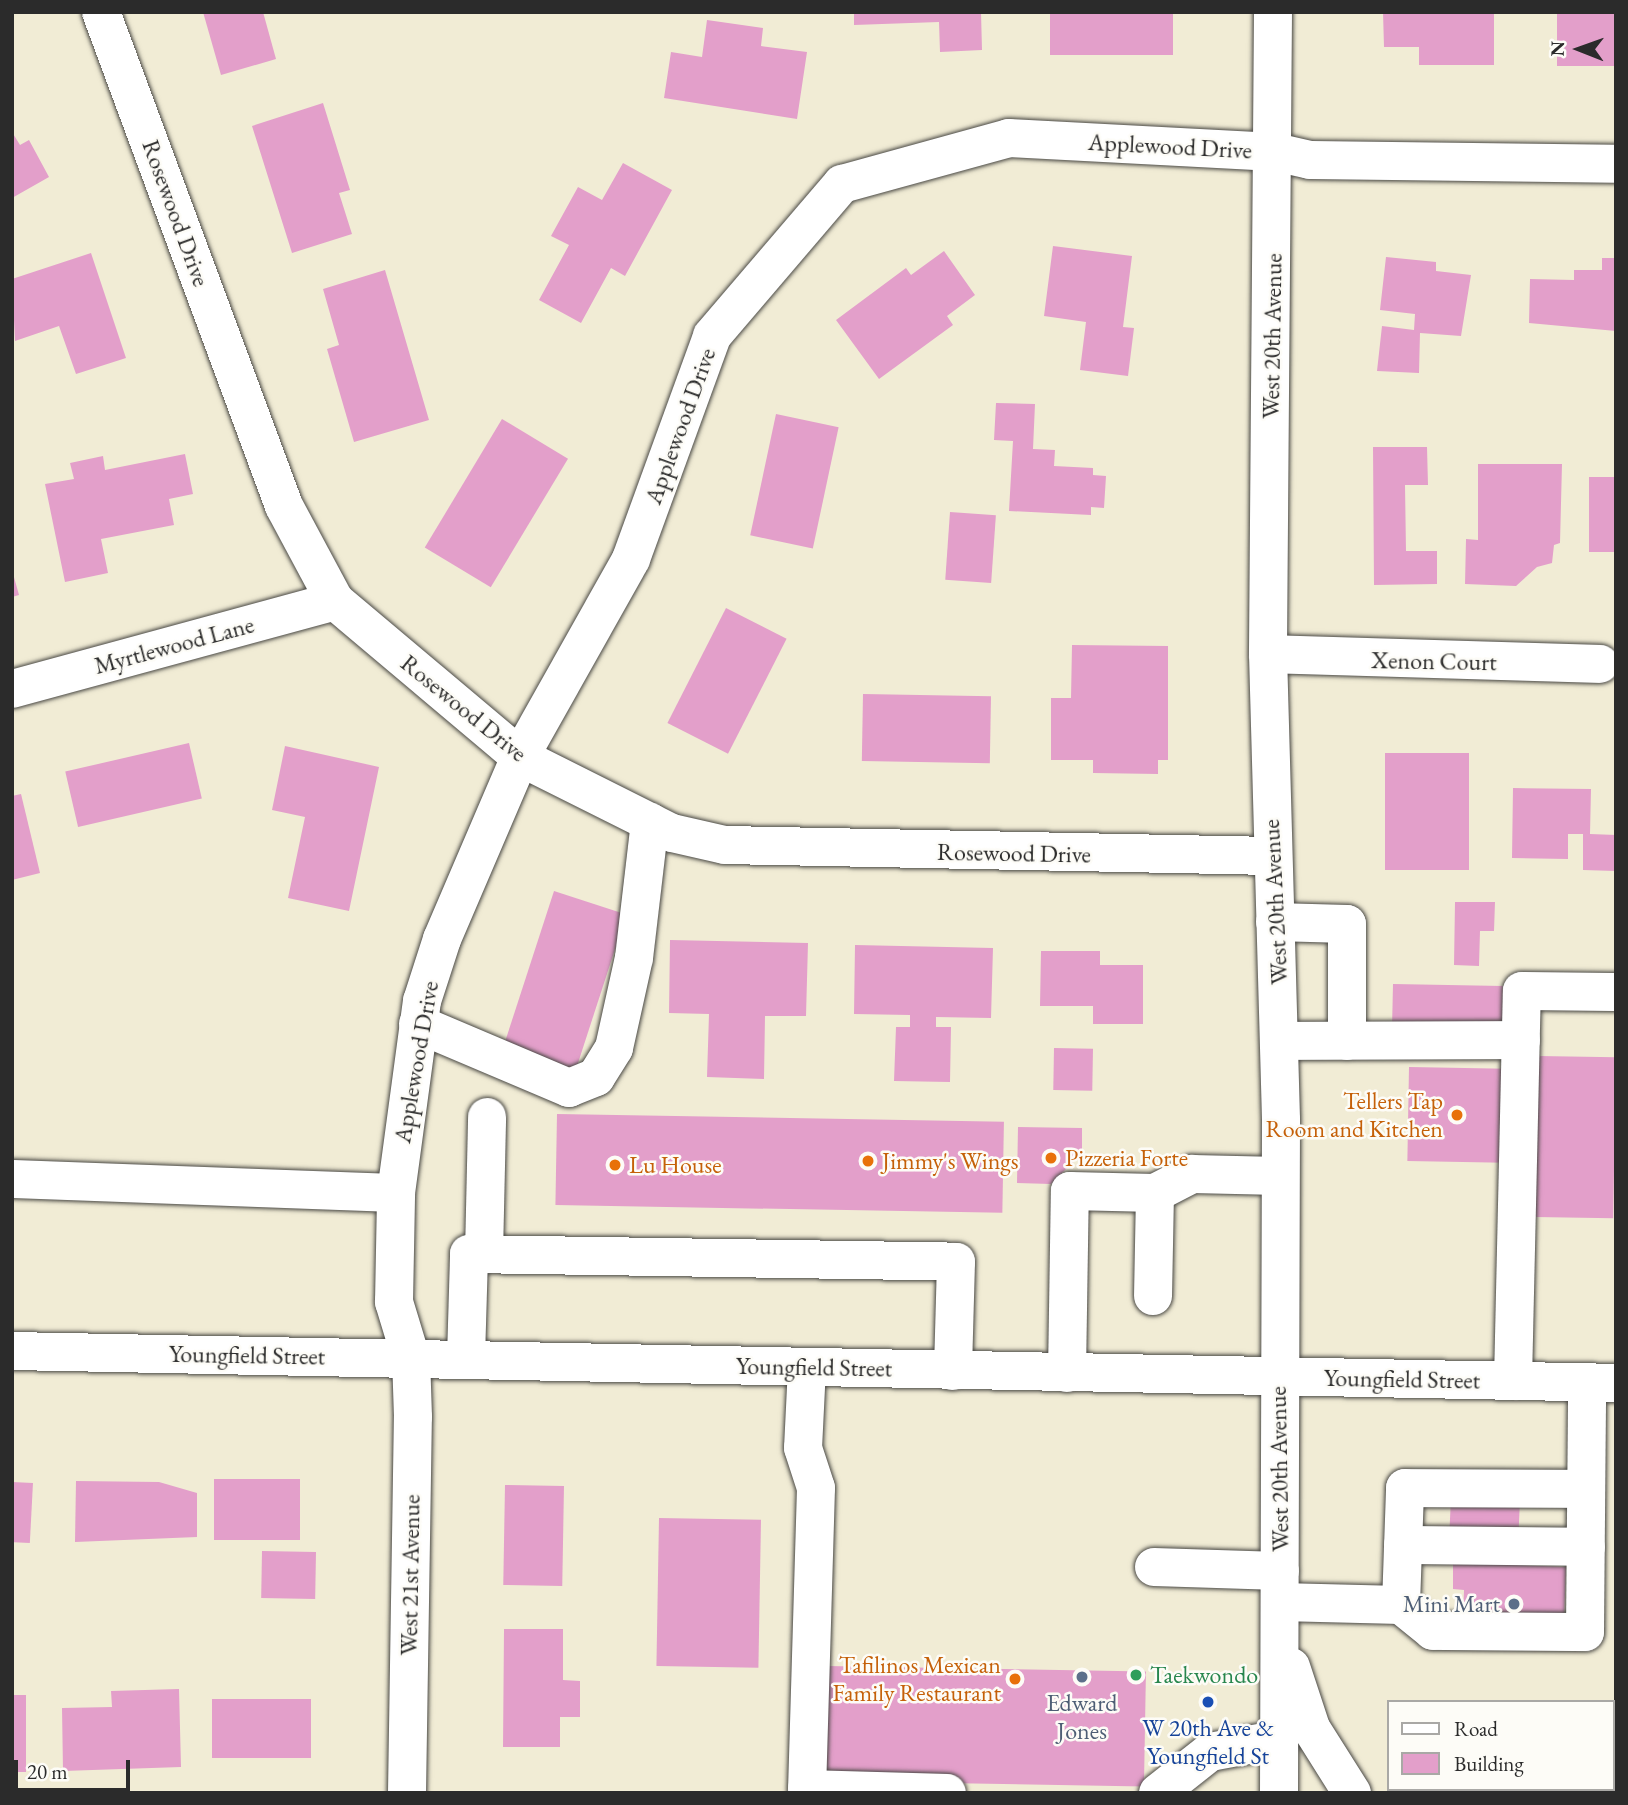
<!DOCTYPE html>
<style>
body{margin:0}
#map{position:relative;width:1628px;height:1805px;overflow:hidden;background:#f1ecd5;font-family:"EB Garamond",serif}
div>[style]{position:absolute}
[style*='--x']{left:calc(var(--x)*1px);top:calc(var(--y)*1px);width:calc(var(--w)*1px);rotate:calc(var(--a)*1deg)}
.building>*{inset:0;background:#e39fca;transform-origin:0 0}
.roads{filter:drop-shadow(0 0 2px #494844) drop-shadow(0 0 2px #494844)}
.minor>*{height:38px;margin:-19px;padding:0 19px;transform-origin:19px;border-radius:19px;background:#fff}
.dots>*{width:19px;height:19px;translate:-50% -50%;box-sizing:border-box;border:4px solid #fdfcf7;border-radius:50%}
span{translate:-50% -50%;white-space:nowrap;text-align:center;line-height:1.15;-webkit-text-stroke:5px #fdfcf7;paint-order:stroke}
.street-label{font-size:24px;color:#2b2b2b}
.food-label{font-size:24px;color:#c56008}
.right{translate:-100% -50%;text-align:right}
.left{translate:0 -50%;text-align:left}
.service-label{font-size:24px;color:#4e5e75}
.leisure-label{font-size:24px;color:#27864d}
.transit-label{font-size:24px;color:#164399}
.frame{position:absolute;inset:0;border:14px solid #2b2b2b;pointer-events:none}
.legend{position:absolute;left:1387px;top:1700px;width:228px;height:91px;box-sizing:border-box;background:#fdfcf7;border:2px solid #a9a8a5;margin:0;padding:9px 12px;list-style:none;font-size:21px;color:#2b2b2b}
.legend li{display:flex;align-items:center;gap:14px;height:35px}
.legend b{width:35px;border:2px solid #a9a8a5}
.north{position:absolute;left:1544px;top:14px;width:70px;height:70px;-webkit-text-stroke:5px #fdfcf7;paint-order:stroke;rotate:271deg;font-size:19px;font-weight:700;line-height:28px;text-align:center;color:#2b2b2b}
.north::after{content:'';display:block;margin:auto;width:24px;height:32px;background:#2b2b2b;clip-path:polygon(50% 0,100% 100%,50% 72%,0 100%)}
.scale{position:absolute;left:14px;top:1760px;width:116px;height:32px;box-sizing:border-box;border:4px solid #2b2b2b;border-top:0;padding-left:9px;font-size:21px;line-height:24px;white-space:nowrap;color:#2b2b2b;-webkit-text-stroke:5px #fdfcf7;paint-order:stroke}
</style>
<div id="map">
<div class="building">
<i style="clip-path:polygon(203px 12px,263px 12px,276px 59px,221px 75px)"></i>
<i style="clip-path:polygon(854px 12px,981px 12px,982px 50px,940px 52px,939px 22px,854px 25px)"></i>
<i style="left:1050px;top:12px;width:123px;height:43px"></i>
<i style="clip-path:polygon(1383px 12px,1494px 12px,1494px 65px,1419px 65px,1419px 47px,1384px 47px)"></i>
<i style="left:1557px;top:12px;width:59px;height:54px"></i>
<i style="clip-path:polygon(707px 20px,763px 28px,761px 46px,807px 52px,797px 119px,664px 98px,671px 52px,702px 57px)"></i>
<i style="clip-path:polygon(323px 103px,350px 190px,339px 193px,352px 234px,292px 253px,252px 126px)"></i>
<i style="clip-path:polygon(12px 132px,20px 145px,29px 140px,49px 177px,12px 198px)"></i>
<i style="clip-path:polygon(623px 163px,672px 190px,625px 276px,611px 268px,581px 323px,539px 300px,569px 245px,551px 236px,578px 187px,602px 200px)"></i>
<i style="clip-path:polygon(1053px 246px,1132px 256px,1123px 327px,1134px 328px,1128px 376px,1080px 370px,1086px 322px,1044px 316px)"></i>
<i style="clip-path:polygon(944px 251px,975px 295px,947px 316px,953px 325px,879px 379px,836px 320px,906px 268px,911px 275px)"></i>
<i style="clip-path:polygon(91px 253px,126px 358px,76px 374px,59px 326px,15px 341px,12px 279px)"></i>
<i style="clip-path:polygon(1386px 257px,1436px 262px,1436px 271px,1471px 275px,1461px 336px,1420px 333px,1419px 373px,1377px 371px,1382px 326px,1414px 330px,1415px 314px,1380px 310px)"></i>
<i style="clip-path:polygon(1602px 258px,1616px 258px,1616px 331px,1529px 323px,1530px 279px,1574px 280px,1574px 270px,1602px 270px)"></i>
<i style="clip-path:polygon(385px 270px,429px 420px,354px 442px,327px 349px,339px 345px,323px 289px)"></i>
<i style="clip-path:polygon(996px 403px,1035px 404px,1033px 449px,1055px 450px,1054px 466px,1093px 468px,1093px 475px,1106px 476px,1104px 508px,1091px 507px,1091px 515px,1009px 511px,1013px 441px,994px 440px)"></i>
<i style="left:776px;top:414px;width:64px;height:124px;rotate:12deg"></i>
<i style="left:502px;top:419px;width:77px;height:150px;rotate:31deg"></i>
<i style="clip-path:polygon(1373px 447px,1427px 447px,1428px 485px,1405px 485px,1406px 551px,1437px 551px,1437px 584px,1374px 585px)"></i>
<i style="clip-path:polygon(185px 454px,193px 494px,169px 499px,174px 525px,101px 539px,108px 573px,65px 582px,45px 484px,74px 479px,70px 463px,103px 456px,105px 470px)"></i>
<i style="clip-path:polygon(1478px 464px,1562px 464px,1560px 543px,1554px 545px,1552px 563px,1537px 567px,1516px 586px,1465px 584px,1466px 539px,1478px 540px)"></i>
<i style="left:1589px;top:477px;width:27px;height:75px"></i>
<i style="left:950px;top:512px;width:46px;height:68px;rotate:4deg"></i>
<i style="clip-path:polygon(12px 570px,19px 595px,12px 597px)"></i>
<i style="left:726px;top:608px;width:68px;height:129px;rotate:27deg"></i>
<i style="clip-path:polygon(1072px 645px,1168px 646px,1168px 760px,1158px 760px,1158px 774px,1093px 773px,1093px 760px,1051px 760px,1051px 698px,1071px 698px)"></i>
<i style="left:863px;top:694px;width:128px;height:67px;rotate:1deg"></i>
<i style="left:189px;top:743px;width:57px;height:127px;rotate:77deg"></i>
<i style="clip-path:polygon(285px 746px,379px 767px,349px 911px,288px 898px,305px 817px,272px 810px)"></i>
<i style="left:1385px;top:753px;width:84px;height:117px"></i>
<i style="clip-path:polygon(1513px 788px,1591px 789px,1590px 834px,1616px 835px,1616px 871px,1583px 870px,1583px 834px,1568px 834px,1568px 859px,1512px 858px)"></i>
<i style="clip-path:polygon(21px 794px,40px 873px,12px 880px,12px 796px)"></i>
<i style="left:554px;top:891px;width:76px;height:169px;rotate:18deg"></i>
<i style="clip-path:polygon(1455px 902px,1495px 902px,1494px 931px,1480px 931px,1479px 966px,1454px 965px)"></i>
<i style="clip-path:polygon(670px 940px,808px 943px,806px 1016px,765px 1016px,764px 1079px,707px 1077px,709px 1014px,669px 1013px)"></i>
<i style="clip-path:polygon(855px 945px,993px 948px,991px 1018px,936px 1017px,936px 1027px,951px 1027px,950px 1082px,894px 1081px,896px 1027px,910px 1027px,910px 1015px,854px 1014px)"></i>
<i style="clip-path:polygon(1041px 951px,1100px 951px,1100px 965px,1143px 965px,1143px 1024px,1093px 1024px,1093px 1006px,1040px 1006px)"></i>
<i style="clip-path:polygon(1393px 984px,1503px 986px,1503px 1021px,1392px 1030px)"></i>
<i style="left:1054px;top:1048px;width:39px;height:42px;rotate:1deg"></i>
<i style="left:1538px;top:1056px;width:78px;height:161px;rotate:1deg"></i>
<i style="left:1409px;top:1067px;width:97px;height:94px;rotate:1deg"></i>
<i style="left:557px;top:1114px;width:447px;height:91px;rotate:1deg"></i>
<i style="clip-path:polygon(1018px 1127px,1082px 1128px,1082px 1153px,1051px 1184px,1017px 1183px)"></i>
<i style="clip-path:polygon(1452px 1476px,1521px 1479px,1517px 1565px,1566px 1567px,1564px 1621px,1463px 1617px,1464px 1590px,1453px 1589px,1453px 1562px,1448px 1562px)"></i>
<i style="left:214px;top:1479px;width:86px;height:61px"></i>
<i style="clip-path:polygon(76px 1481px,159px 1482px,197px 1493px,197px 1537px,75px 1542px)"></i>
<i style="left:12px;top:1482px;width:21px;height:60px;rotate:3deg"></i>
<i style="left:505px;top:1485px;width:59px;height:100px;rotate:1deg"></i>
<i style="left:659px;top:1518px;width:102px;height:148px;rotate:1deg"></i>
<i style="left:262px;top:1551px;width:54px;height:47px;rotate:1deg"></i>
<i style="clip-path:polygon(504px 1629px,563px 1629px,563px 1680px,580px 1681px,580px 1717px,560px 1717px,560px 1747px,503px 1747px)"></i>
<i style="left:827px;top:1666px;width:319px;height:115px;rotate:1deg"></i>
<i style="clip-path:polygon(179px 1689px,181px 1767px,63px 1771px,62px 1708px,112px 1707px,111px 1691px)"></i>
<i style="left:12px;top:1695px;width:14px;height:77px"></i>
<i style="left:311px;top:1699px;width:59px;height:99px;rotate:90deg"></i>
</div>
<div class="roads">
<div class="minor">
<i style="--x:101;--y:12;--w:527;--a:69.67"></i>
<i style="--x:284;--y:506;--w:108;--a:61.8"></i>
<i style="--x:335;--y:601;--w:242;--a:40.1"></i>
<i style="--x:520;--y:757;--w:170;--a:26.6"></i>
<i style="--x:672;--y:833;--w:54;--a:12.8"></i>
<i style="--x:725;--y:845;--w:546;--a:1.15"></i>
<i style="--x:1273;--y:12;--w:642;--a:90.45"></i>
<i style="--x:1268;--y:654;--w:466;--a:88.4"></i>
<i style="--x:1281;--y:1120;--w:673;--a:90.17"></i>
<i style="--x:1268;--y:654;--w:332;--a:1.7"></i>
<i style="--x:12;--y:689;--w:335;--a:-15.2"></i>
<i style="--x:1275;--y:922;--w:72;--a:1.6"></i>
<i style="--x:1347;--y:924;--w:117;--a:90"></i>
<i style="--x:418;--y:1024;--w:164;--a:23"></i>
<i style="--x:569;--y:1088;--w:29;--a:-22"></i>
<i style="--x:596;--y:1077;--w:34;--a:-58"></i>
<i style="--x:614;--y:1048;--w:92;--a:-77.5"></i>
<i style="--x:634;--y:958;--w:137;--a:-83.3"></i>
<i style="--x:1280;--y:1041;--w:241;--a:-0.2"></i>
<i style="--x:12;--y:1179;--w:384;--a:2.1"></i>
<i style="--x:1155;--y:1193;--w:42;--a:-27.2"></i>
<i style="--x:1192;--y:1174;--w:88;--a:1.3"></i>
<i style="--x:484;--y:1254;--w:137;--a:-88.7"></i>
<i style="--x:12;--y:1351;--w:1604;--a:1.14"></i>
<i style="--x:466;--y:1358;--w:104;--a:-88.3"></i>
<i style="--x:469;--y:1254;--w:487;--a:0.9"></i>
<i style="--x:956;--y:1262;--w:109;--a:91.6"></i>
<i style="--x:807;--y:1367;--w:81;--a:92.8"></i>
<i style="--x:803;--y:1448;--w:42;--a:72"></i>
<i style="--x:816;--y:1488;--w:301;--a:91.7"></i>
<i style="--x:807;--y:1789;--w:140;--a:1.6"></i>
<i style="--x:1067;--y:1373;--w:182;--a:-89.1"></i>
<i style="--x:1070;--y:1191;--w:85;--a:1.3"></i>
<i style="--x:1155;--y:1193;--w:103;--a:91.1"></i>
<i style="--x:1513;--y:1381;--w:390;--a:-88.7"></i>
<i style="--x:1522;--y:991;--w:94;--a:0.6"></i>
<i style="--x:1403;--y:1545;--w:183;--a:0.6"></i>
<i style="--x:1154;--y:1567;--w:126;--a:1.8"></i>
<i style="--x:1280;--y:1602;--w:121;--a:1.4"></i>
<i style="--x:1401;--y:1605;--w:117;--a:-88"></i>
<i style="--x:1405;--y:1488;--w:181;--a:0.3"></i>
<i style="--x:1401;--y:1605;--w:41;--a:39.1"></i>
<i style="--x:1433;--y:1631;--w:152;--a:0.4"></i>
<i style="--x:1585;--y:1632;--w:249;--a:-89.5"></i>
<i style="--x:1291;--y:1667;--w:64;--a:71.8"></i>
<i style="--x:1311;--y:1728;--w:77;--a:57.8"></i>
<i style="--x:407;--y:1793;--w:376;--a:-89.1"></i>
<i style="--x:413;--y:1417;--w:59;--a:-91.9"></i>
<i style="--x:411;--y:1358;--w:59;--a:-106.9"></i>
<i style="--x:394;--y:1302;--w:109;--a:-88.9"></i>
<i style="--x:396;--y:1193;--w:194;--a:-82.3"></i>
<i style="--x:422;--y:1001;--w:65;--a:-72.1"></i>
<i style="--x:442;--y:939;--w:198;--a:-66.8"></i>
<i style="--x:520;--y:757;--w:227;--a:-60.7"></i>
<i style="--x:631;--y:559;--w:237;--a:-70"></i>
<i style="--x:712;--y:336;--w:200;--a:-49.5"></i>
<i style="--x:842;--y:184;--w:173;--a:-15.4"></i>
<i style="--x:1009;--y:138;--w:266;--a:3"></i>
<i style="--x:1275;--y:152;--w:36;--a:13"></i>
<i style="--x:1310;--y:160;--w:306;--a:0.7"></i>
<i style="--x:1158;--y:1793;--w:66;--a:-38.3"></i>
<i style="--x:1210;--y:1752;--w:71;--a:-10.5"></i>
</div>
</div>
<div class="dots">
<i style="left:1457px;top:1115px;background:#e8710a"></i>
<i style="left:1051px;top:1158px;background:#e8710a"></i>
<i style="left:868px;top:1161px;background:#e8710a"></i>
<i style="left:615px;top:1165px;background:#e8710a"></i>
<i style="left:1514px;top:1604px;background:#5c6f8a"></i>
<i style="left:1136px;top:1675px;background:#2e9e5b"></i>
<i style="left:1082px;top:1677px;background:#5c6f8a"></i>
<i style="left:1015px;top:1679px;background:#e8710a"></i>
<i style="left:1208px;top:1702px;background:#1a4fb4"></i>
</div>
<div class="street-label">
<span style="left:1170px;top:146px;rotate:3deg">Applewood Drive</span>
<span style="left:176px;top:213px;rotate:70deg">Rosewood Drive</span>
<span style="left:1272px;top:336px;rotate:-89deg">West 20th Avenue</span>
<span style="left:680px;top:426px;rotate:-70deg">Applewood Drive</span>
<span style="left:174px;top:645px;rotate:-15deg">Myrtlewood Lane</span>
<span style="left:1434px;top:661px;rotate:1deg">Xenon Court</span>
<span style="left:464px;top:708px;rotate:39deg">Rosewood Drive</span>
<span style="left:1014px;top:853px;rotate:1deg">Rosewood Drive</span>
<span style="left:1275px;top:902px;rotate:-93deg">West 20th Avenue</span>
<span style="left:416px;top:1062px;rotate:-80deg">Applewood Drive</span>
<span style="left:247px;top:1355px;rotate:1deg">Youngfield Street</span>
<span style="left:814px;top:1367px;rotate:1deg">Youngfield Street</span>
<span style="left:1402px;top:1379px;rotate:1deg">Youngfield Street</span>
<span style="left:1279px;top:1469px;rotate:-91deg">West 20th Avenue</span>
<span style="left:410px;top:1575px;rotate:-89deg">West 21st Avenue</span>
</div>
<div class="food-label">
<span class="right" style="left:1443px;top:1115px">Tellers Tap<br>Room and Kitchen</span>
<span class="left" style="left:1065px;top:1158px">Pizzeria Forte</span>
<span class="left" style="left:882px;top:1161px">Jimmy's Wings</span>
<span class="left" style="left:629px;top:1165px">Lu House</span>
<span class="right" style="left:1001px;top:1679px">Tafilinos Mexican<br>Family Restaurant</span>
</div>
<div class="service-label">
<span class="right" style="left:1500px;top:1604px">Mini Mart</span>
<span style="left:1082px;top:1717px">Edward<br>Jones</span>
</div>
<div class="leisure-label">
<span class="left" style="left:1150px;top:1675px">Taekwondo</span>
</div>
<div class="transit-label">
<span style="left:1208px;top:1742px">W 20th Ave &amp;<br>Youngfield St</span>
</div>
<div class="frame"></div>
<ul class="legend">
<li><b style="height:9px;background:#fff"></b>Road</li>
<li><b style="height:19px;background:#e39fca"></b>Building</li>
</ul>
<div class="north">N</div>
<div class="scale">20 m</div>
</div>
